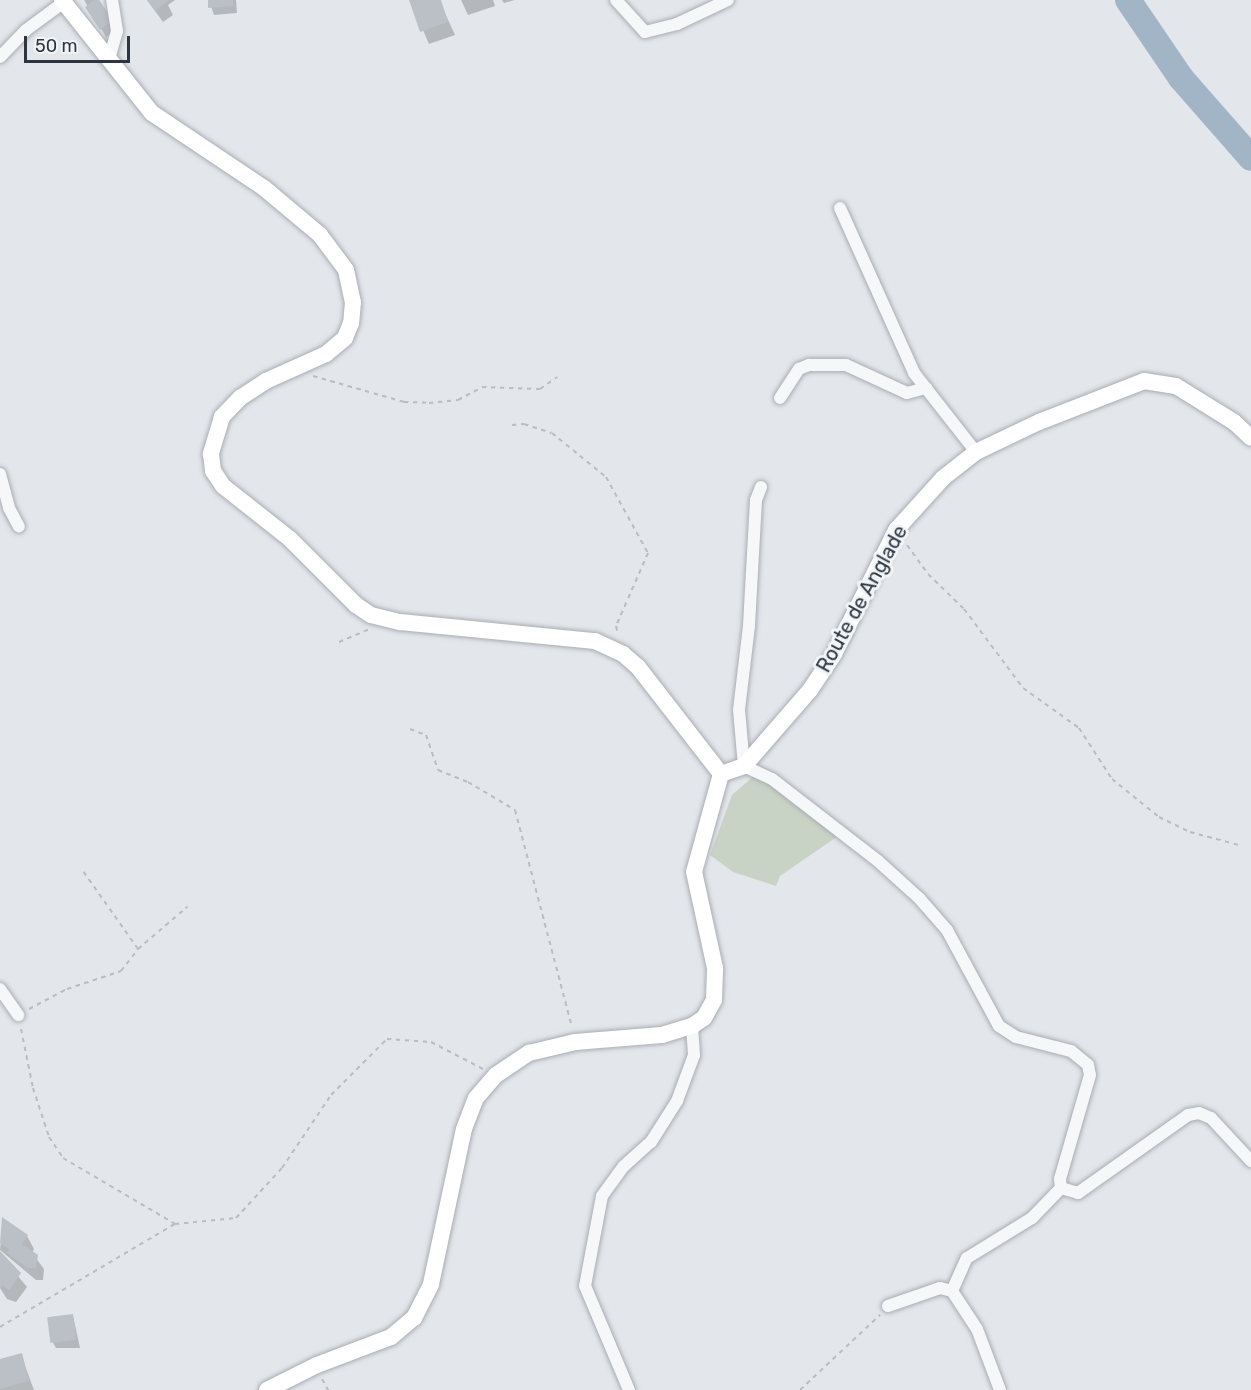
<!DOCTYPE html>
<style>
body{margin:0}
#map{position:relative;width:1251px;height:1390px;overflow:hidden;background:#e3e6ea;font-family:Rubik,sans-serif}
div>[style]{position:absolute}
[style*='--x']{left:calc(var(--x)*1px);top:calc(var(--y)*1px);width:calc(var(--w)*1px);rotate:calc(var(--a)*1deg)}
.green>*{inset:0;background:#c9d3c5}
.shadow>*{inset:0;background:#0003}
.river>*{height:26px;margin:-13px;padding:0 13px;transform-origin:13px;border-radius:13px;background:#a2b5c6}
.building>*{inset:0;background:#bbbfc6;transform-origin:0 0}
.path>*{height:2px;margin-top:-1px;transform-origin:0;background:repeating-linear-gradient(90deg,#b9bdc1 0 4.5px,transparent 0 9px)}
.roads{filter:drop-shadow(0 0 2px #a8adb4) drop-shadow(0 0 2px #a8adb4)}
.street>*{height:12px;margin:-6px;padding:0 6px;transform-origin:6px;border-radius:6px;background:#f5f7f8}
.secondary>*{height:16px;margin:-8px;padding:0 8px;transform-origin:8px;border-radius:8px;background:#fff}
span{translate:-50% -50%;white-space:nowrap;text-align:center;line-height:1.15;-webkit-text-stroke:6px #f2f5f7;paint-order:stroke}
.street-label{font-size:20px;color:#2c3540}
.scale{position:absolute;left:24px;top:36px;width:106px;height:27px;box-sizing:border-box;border:3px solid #2c3540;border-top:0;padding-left:8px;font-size:18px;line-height:21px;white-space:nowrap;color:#2c3540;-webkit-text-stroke:4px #f2f5f7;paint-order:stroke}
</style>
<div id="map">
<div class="green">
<i style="clip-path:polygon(762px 775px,838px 836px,780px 876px,776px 886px,733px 872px,710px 855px,732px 795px,754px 776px)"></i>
</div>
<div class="shadow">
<i style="clip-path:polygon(84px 0,99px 0,117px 29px,106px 37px)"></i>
<i style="clip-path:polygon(147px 0,175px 0,168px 5px,173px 15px,163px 22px)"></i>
<i style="clip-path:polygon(209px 0,236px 0,237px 13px,214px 15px)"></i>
<i style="clip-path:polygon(410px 0,439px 0,455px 35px,429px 44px)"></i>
<i style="clip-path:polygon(461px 0,493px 0,495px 6px,468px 15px)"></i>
<i style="clip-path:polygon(502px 0,515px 0,504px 3px)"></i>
<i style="clip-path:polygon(3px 1219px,27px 1236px,34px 1249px,32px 1253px,44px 1269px,43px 1280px,36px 1280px,0 1250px)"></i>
<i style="clip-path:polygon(0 1254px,27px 1287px,16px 1302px,7px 1299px,0 1288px)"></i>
<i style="clip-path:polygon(73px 1316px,80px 1348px,56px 1348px,51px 1339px)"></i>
<i style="clip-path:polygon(21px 1355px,34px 1390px,0 1390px,0 1360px)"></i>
</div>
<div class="river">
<i style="--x:1128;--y:0;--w:94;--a:55.8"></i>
<i style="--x:1181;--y:78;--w:106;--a:48.8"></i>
</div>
<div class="building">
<i style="clip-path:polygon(94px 0,99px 0,113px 20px,100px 30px,85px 7px)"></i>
<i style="clip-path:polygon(147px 0,169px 0,155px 11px)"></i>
<i style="clip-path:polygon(208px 0,233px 0,233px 6px,208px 8px)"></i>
<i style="clip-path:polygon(409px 0,441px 0,448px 22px,420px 32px)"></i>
<i style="clip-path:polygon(2px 1217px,28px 1235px,22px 1244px,38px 1255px,36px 1268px,28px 1268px,7px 1253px,9px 1249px,0 1243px)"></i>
<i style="clip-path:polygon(0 1251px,21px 1273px,9px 1290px,3px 1285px,0 1288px)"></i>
<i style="left:73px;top:1314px;width:26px;height:26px;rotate:83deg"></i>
<i style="clip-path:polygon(22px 1353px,29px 1381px,0 1389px,0 1359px)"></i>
</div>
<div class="path">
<i style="--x:313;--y:376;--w:95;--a:15.9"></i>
<i style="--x:404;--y:402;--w:25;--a:2"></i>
<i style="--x:429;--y:403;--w:29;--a:-6"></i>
<i style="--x:458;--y:400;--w:27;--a:-28"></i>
<i style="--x:482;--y:387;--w:58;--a:2"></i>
<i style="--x:540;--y:389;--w:21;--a:-35"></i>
<i style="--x:512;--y:425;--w:12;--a:-5"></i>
<i style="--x:524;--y:424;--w:29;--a:18"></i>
<i style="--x:552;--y:433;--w:70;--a:39.2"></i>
<i style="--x:606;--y:477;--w:87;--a:61.1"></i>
<i style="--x:648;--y:553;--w:80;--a:113.7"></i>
<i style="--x:616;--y:626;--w:9;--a:77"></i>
<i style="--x:907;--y:545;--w:36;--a:54"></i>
<i style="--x:928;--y:574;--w:50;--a:44.2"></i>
<i style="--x:964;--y:609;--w:99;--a:53.2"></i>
<i style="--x:1023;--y:688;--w:69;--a:35.5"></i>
<i style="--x:1079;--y:728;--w:61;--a:57.1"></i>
<i style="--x:1112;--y:779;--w:60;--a:39"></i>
<i style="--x:1159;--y:817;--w:34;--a:26"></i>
<i style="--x:1190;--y:832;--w:51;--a:14.9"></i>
<i style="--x:339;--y:642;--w:33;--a:-23"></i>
<i style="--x:410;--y:729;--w:17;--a:21"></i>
<i style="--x:426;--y:735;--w:37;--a:71"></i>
<i style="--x:438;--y:770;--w:32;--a:22"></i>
<i style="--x:468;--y:782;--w:55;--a:30.8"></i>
<i style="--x:515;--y:810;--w:224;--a:75.3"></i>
<i style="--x:138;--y:949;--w:65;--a:-40.6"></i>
<i style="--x:29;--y:1009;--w:43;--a:-27.8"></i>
<i style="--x:67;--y:989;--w:57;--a:-18.4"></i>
<i style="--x:121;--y:971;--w:28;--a:-52"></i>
<i style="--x:138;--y:949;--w:95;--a:-125.2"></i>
<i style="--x:21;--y:1029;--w:60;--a:78.5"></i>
<i style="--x:33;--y:1088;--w:52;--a:71.9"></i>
<i style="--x:49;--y:1137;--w:25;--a:56"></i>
<i style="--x:63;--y:1158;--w:130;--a:30.5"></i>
<i style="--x:0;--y:1327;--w:203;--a:-30.5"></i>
<i style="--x:175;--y:1224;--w:61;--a:-5.6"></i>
<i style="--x:236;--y:1218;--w:68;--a:-47.4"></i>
<i style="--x:282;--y:1168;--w:88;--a:-56.1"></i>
<i style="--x:331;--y:1095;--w:79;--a:-45"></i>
<i style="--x:387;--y:1039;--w:44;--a:3.9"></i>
<i style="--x:431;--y:1042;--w:59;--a:27.4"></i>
<i style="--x:322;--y:1379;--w:13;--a:61"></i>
<i style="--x:800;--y:1390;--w:110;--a:-43.2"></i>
</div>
<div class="roads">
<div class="street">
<i style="--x:616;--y:0;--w:43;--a:47.8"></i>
<i style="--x:645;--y:32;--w:33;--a:-14"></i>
<i style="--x:677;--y:24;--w:56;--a:-25.2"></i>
<i style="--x:0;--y:57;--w:37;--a:-46"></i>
<i style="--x:26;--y:30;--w:47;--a:-36.4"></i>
<i style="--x:109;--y:59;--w:29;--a:-74"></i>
<i style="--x:117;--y:31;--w:31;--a:-99"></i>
<i style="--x:840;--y:208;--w:181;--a:65.8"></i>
<i style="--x:914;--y:373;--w:100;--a:51.9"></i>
<i style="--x:780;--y:398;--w:35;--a:-57"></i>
<i style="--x:799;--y:369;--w:11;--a:-22"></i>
<i style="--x:809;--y:365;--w:37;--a:0"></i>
<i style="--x:846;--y:365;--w:67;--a:24.7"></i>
<i style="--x:907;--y:393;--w:20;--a:-15"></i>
<i style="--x:0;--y:474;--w:35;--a:75"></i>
<i style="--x:9;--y:508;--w:21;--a:62"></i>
<i style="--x:761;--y:487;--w:14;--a:111"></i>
<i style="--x:756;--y:500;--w:126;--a:93.2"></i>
<i style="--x:749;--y:626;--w:85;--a:96.8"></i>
<i style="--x:739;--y:710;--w:56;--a:84.9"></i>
<i style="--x:744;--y:766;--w:31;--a:25"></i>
<i style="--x:772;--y:779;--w:134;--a:37.7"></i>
<i style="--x:878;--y:861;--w:55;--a:42.1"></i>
<i style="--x:919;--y:898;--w:43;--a:48.8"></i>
<i style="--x:947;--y:930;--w:109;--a:61.6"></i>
<i style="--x:999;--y:1026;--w:20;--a:33"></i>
<i style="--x:1016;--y:1037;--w:57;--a:14.3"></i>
<i style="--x:1071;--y:1051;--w:22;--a:39"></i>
<i style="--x:1088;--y:1065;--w:10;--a:79"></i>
<i style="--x:1090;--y:1075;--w:108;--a:106.1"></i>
<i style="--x:1060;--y:1179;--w:9;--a:84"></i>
<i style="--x:1061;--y:1188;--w:18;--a:16"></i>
<i style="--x:1078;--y:1193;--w:135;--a:-35.3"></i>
<i style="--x:1188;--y:1115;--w:11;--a:-10"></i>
<i style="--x:1199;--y:1113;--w:13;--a:23"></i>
<i style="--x:1211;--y:1118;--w:59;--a:47.1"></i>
<i style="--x:0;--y:989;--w:32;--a:55"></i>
<i style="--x:952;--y:1291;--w:36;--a:-66"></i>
<i style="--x:967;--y:1258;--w:76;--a:-31.6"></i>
<i style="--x:1032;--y:1218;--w:42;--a:-46"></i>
<i style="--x:888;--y:1306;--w:55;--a:-19.1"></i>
<i style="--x:940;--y:1288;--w:12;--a:14"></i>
<i style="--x:952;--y:1291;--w:45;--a:56.7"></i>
<i style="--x:977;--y:1329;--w:65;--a:69.3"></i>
<i style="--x:629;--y:1390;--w:113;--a:-112.9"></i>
<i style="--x:585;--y:1286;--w:92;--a:-79.3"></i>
<i style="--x:602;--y:1196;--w:37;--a:-54"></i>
<i style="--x:624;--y:1166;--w:36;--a:-42"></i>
<i style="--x:651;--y:1142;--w:49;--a:-57.6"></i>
<i style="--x:677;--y:1101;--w:49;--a:-69.7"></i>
<i style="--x:694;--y:1055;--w:29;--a:-94"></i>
</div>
<div class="secondary">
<i style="--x:62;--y:0;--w:144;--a:51.5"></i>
<i style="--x:152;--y:113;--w:135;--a:33.8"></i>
<i style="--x:264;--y:188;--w:73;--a:40"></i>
<i style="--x:320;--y:235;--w:44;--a:53.4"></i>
<i style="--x:346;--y:270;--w:33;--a:78"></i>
<i style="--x:353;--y:302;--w:21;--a:95"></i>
<i style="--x:351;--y:323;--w:16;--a:112"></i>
<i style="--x:345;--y:338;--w:25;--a:140"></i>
<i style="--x:326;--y:354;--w:66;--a:155.8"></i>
<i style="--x:266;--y:381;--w:30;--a:147"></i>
<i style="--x:241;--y:397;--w:28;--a:134"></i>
<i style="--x:222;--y:417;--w:39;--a:107"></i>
<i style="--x:211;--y:454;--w:17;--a:83"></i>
<i style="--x:213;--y:471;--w:18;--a:56"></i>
<i style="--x:223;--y:486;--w:85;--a:38.3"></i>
<i style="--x:290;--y:539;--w:93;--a:45"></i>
<i style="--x:356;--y:605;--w:18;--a:34"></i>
<i style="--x:371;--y:615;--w:30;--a:14"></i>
<i style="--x:400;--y:622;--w:196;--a:5.6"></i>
<i style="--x:595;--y:641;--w:31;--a:25"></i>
<i style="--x:623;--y:654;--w:20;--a:41"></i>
<i style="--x:638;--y:667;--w:135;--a:52.2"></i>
<i style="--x:721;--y:774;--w:24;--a:-19"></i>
<i style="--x:744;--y:766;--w:101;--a:-49"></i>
<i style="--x:810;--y:690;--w:43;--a:-56.3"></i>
<i style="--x:834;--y:654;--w:139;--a:-63.4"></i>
<i style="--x:896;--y:530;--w:70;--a:-47.9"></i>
<i style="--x:943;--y:478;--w:42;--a:-38.2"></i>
<i style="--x:976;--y:452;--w:70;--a:-25.5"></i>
<i style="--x:1039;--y:422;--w:113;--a:-21.3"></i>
<i style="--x:1144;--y:381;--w:32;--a:9"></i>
<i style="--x:1176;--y:386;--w:68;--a:31.8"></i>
<i style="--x:1234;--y:422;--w:23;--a:43"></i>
<i style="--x:267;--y:1390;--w:56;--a:-26.6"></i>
<i style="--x:317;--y:1365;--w:79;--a:-20.7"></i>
<i style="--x:391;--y:1337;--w:30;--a:-40"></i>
<i style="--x:414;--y:1318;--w:38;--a:-63"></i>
<i style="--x:431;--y:1284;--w:158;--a:-78"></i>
<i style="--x:464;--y:1129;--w:33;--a:-69"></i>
<i style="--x:476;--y:1098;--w:30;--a:-49"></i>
<i style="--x:496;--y:1075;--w:40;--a:-34"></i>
<i style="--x:529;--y:1053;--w:47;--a:-13.4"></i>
<i style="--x:575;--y:1042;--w:87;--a:-4.6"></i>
<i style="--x:662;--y:1035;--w:31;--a:-17"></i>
<i style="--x:692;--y:1026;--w:14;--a:-34"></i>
<i style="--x:704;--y:1018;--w:21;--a:-61"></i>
<i style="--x:714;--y:1000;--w:32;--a:-88"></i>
<i style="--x:715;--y:968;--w:98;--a:-102.3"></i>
<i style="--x:694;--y:872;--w:102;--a:-74.6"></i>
</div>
</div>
<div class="street-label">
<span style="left:862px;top:599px;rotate:-61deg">Route de Anglade</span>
</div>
<div class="scale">50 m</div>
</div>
